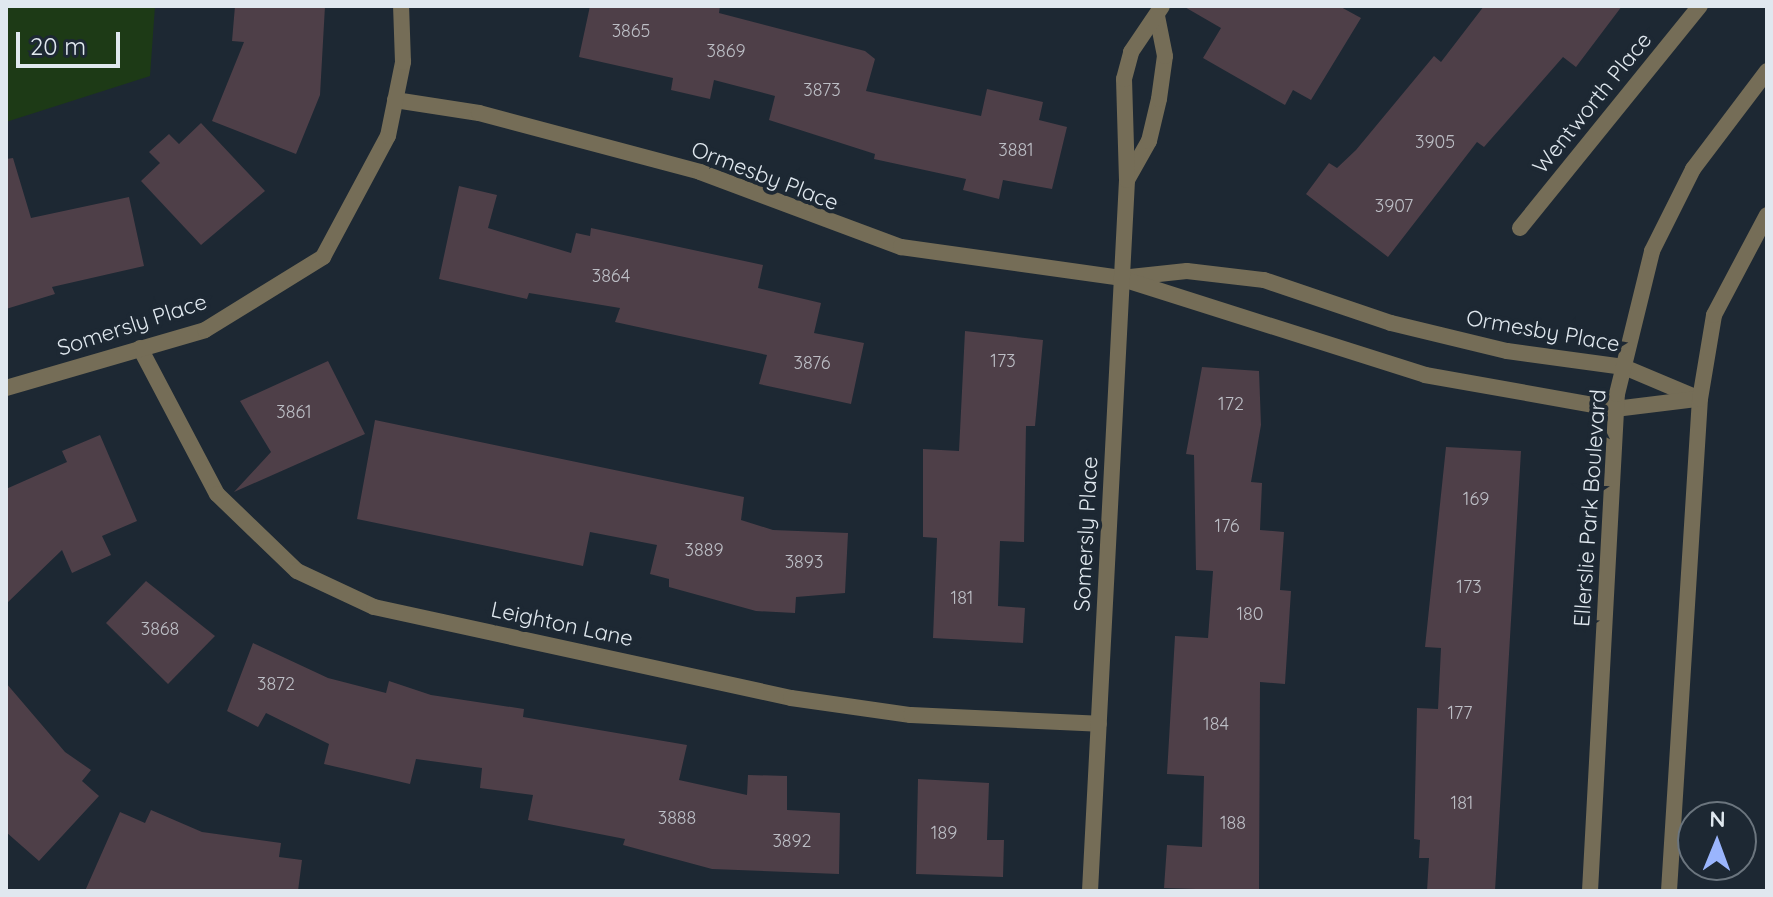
<!DOCTYPE html>
<style>
body{margin:0}
#map{position:relative;width:1773px;height:897px;overflow:hidden;background:#1d2833;font-family:Quicksand,sans-serif}
div>[style]{position:absolute}
[style*='--x']{left:calc(var(--x)*1px);top:calc(var(--y)*1px);width:calc(var(--w)*1px);rotate:calc(var(--a)*1deg)}
.green>*{inset:0;background:#1d3a16}
.building>*{inset:0;background:#4e3f48}
.street>*{height:16px;margin:-8px;padding:0 8px;transform-origin:8px;border-radius:8px;background:#756d57}
span{translate:-50% -50%;white-space:nowrap;text-align:center;line-height:1.15;-webkit-text-stroke:8px #1d2833;paint-order:stroke}
.number-label{font-size:18px;color:#bcbec5}
.number-label span{-webkit-text-stroke-width:0}
.street-label{font-size:22px;color:#e0e8ef}
.frame{position:absolute;inset:0;border:8px solid #e0e8ef;pointer-events:none}
.north{position:absolute;left:1677px;top:801px;width:80px;height:80px;box-sizing:border-box;background:#1d2833;border:2px solid #6b757e;border-radius:50%;rotate:1deg;font-size:22px;font-weight:700;line-height:32px;text-align:center;color:#e0e8ef}
.north::after{content:'';display:block;margin:auto;width:28px;height:36px;background:#9ab5fd;clip-path:polygon(50% 0,100% 100%,50% 72%,0 100%)}
.scale{position:absolute;left:16px;top:32px;width:104px;height:36px;box-sizing:border-box;border:4px solid #e0e8ef;border-top:0;padding-left:10px;font-size:24px;line-height:28px;white-space:nowrap;color:#e0e8ef;-webkit-text-stroke:6px #1d2833;paint-order:stroke}
</style>
<div id="map">
<div class="green">
<i style="clip-path:polygon(6px 6px,155px 6px,150px 76px,6px 122px)"></i>
</div>
<div class="building">
<i style="clip-path:polygon(235px 6px,325px 6px,320px 95px,296px 154px,212px 121px,244px 42px,232px 41px)"></i>
<i style="clip-path:polygon(590px 6px,720px 6px,719px 13px,865px 51px,875px 59px,866px 91px,981px 116px,987px 89px,1043px 102px,1039px 120px,1067px 127px,1052px 189px,1003px 180px,999px 199px,963px 190px,966px 179px,874px 159px,875px 154px,769px 120px,775px 96px,714px 80px,710px 99px,671px 90px,673px 78px,579px 57px)"></i>
<i style="clip-path:polygon(1183px 6px,1339px 6px,1361px 18px,1311px 100px,1293px 90px,1285px 105px,1203px 58px,1221px 28px)"></i>
<i style="clip-path:polygon(1484px 6px,1622px 6px,1576px 67px,1563px 57px,1484px 147px,1477px 142px,1388px 257px,1306px 194px,1329px 163px,1337px 168px,1356px 150px,1434px 56px,1441px 62px)"></i>
<i style="clip-path:polygon(201px 123px,265px 191px,201px 245px,141px 181px,160px 163px,149px 152px,169px 134px,179px 144px)"></i>
<i style="clip-path:polygon(13px 158px,31px 218px,129px 197px,144px 266px,52px 287px,55px 294px,6px 309px,6px 159px)"></i>
<i style="clip-path:polygon(459px 186px,497px 195px,488px 228px,571px 253px,576px 233px,590px 236px,591px 228px,763px 265px,758px 288px,821px 303px,814px 333px,864px 343px,851px 404px,759px 384px,767px 355px,615px 322px,620px 308px,529px 293px,527px 299px,439px 279px)"></i>
<i style="clip-path:polygon(965px 331px,1043px 340px,1035px 426px,1026px 426px,1024px 542px,1000px 541px,998px 606px,1025px 608px,1023px 643px,933px 638px,937px 538px,923px 537px,923px 449px,959px 451px)"></i>
<i style="clip-path:polygon(328px 361px,365px 434px,234px 492px,271px 452px,240px 401px)"></i>
<i style="clip-path:polygon(1202px 367px,1259px 371px,1261px 425px,1251px 482px,1262px 483px,1260px 530px,1284px 532px,1280px 590px,1291px 591px,1285px 684px,1260px 682px,1259px 891px,1164px 888px,1167px 845px,1202px 847px,1204px 776px,1167px 774px,1175px 636px,1208px 638px,1213px 571px,1196px 570px,1194px 455px,1186px 454px)"></i>
<i style="clip-path:polygon(375px 420px,744px 497px,741px 520px,773px 530px,848px 533px,845px 593px,796px 597px,795px 613px,756px 611px,669px 587px,669px 579px,650px 574px,657px 545px,590px 532px,583px 566px,357px 519px)"></i>
<i style="clip-path:polygon(100px 435px,137px 521px,102px 536px,111px 555px,72px 573px,62px 550px,6px 604px,6px 489px,67px 462px,62px 451px)"></i>
<i style="clip-path:polygon(1446px 447px,1521px 451px,1495px 891px,1427px 891px,1429px 858px,1419px 858px,1420px 840px,1414px 839px,1417px 708px,1438px 709px,1441px 648px,1425px 647px)"></i>
<i style="clip-path:polygon(146px 581px,215px 636px,168px 684px,106px 623px)"></i>
<i style="clip-path:polygon(253px 643px,328px 678px,386px 693px,389px 681px,431px 695px,524px 709px,523px 717px,687px 745px,679px 780px,747px 795px,748px 775px,787px 776px,787px 810px,840px 813px,839px 874px,712px 869px,623px 845px,625px 839px,528px 820px,533px 795px,480px 788px,482px 768px,416px 759px,410px 784px,324px 764px,329px 744px,266px 713px,258px 727px,227px 711px)"></i>
<i style="clip-path:polygon(6px 683px,65px 752px,91px 770px,82px 781px,99px 796px,39px 861px,6px 832px)"></i>
<i style="clip-path:polygon(918px 779px,989px 783px,987px 840px,1004px 840px,1003px 877px,916px 874px)"></i>
<i style="clip-path:polygon(151px 810px,202px 832px,281px 843px,279px 857px,302px 860px,298px 891px,85px 891px,120px 812px,145px 823px)"></i>
</div>
<div class="street">
<i style="--x:395;--y:100;--w:85;--a:8.8"></i>
<i style="--x:479;--y:113;--w:229;--a:14.9"></i>
<i style="--x:700;--y:172;--w:215;--a:20.5"></i>
<i style="--x:901;--y:247;--w:222;--a:8"></i>
<i style="--x:1121;--y:278;--w:66;--a:-6.1"></i>
<i style="--x:1187;--y:271;--w:78;--a:6.7"></i>
<i style="--x:1264;--y:280;--w:134;--a:18.7"></i>
<i style="--x:1391;--y:323;--w:119;--a:13.6"></i>
<i style="--x:1507;--y:351;--w:118;--a:7.8"></i>
<i style="--x:1624;--y:367;--w:82;--a:22.8"></i>
<i style="--x:1127;--y:180;--w:45;--a:-60.6"></i>
<i style="--x:1149;--y:141;--w:43;--a:-76.6"></i>
<i style="--x:1159;--y:99;--w:43;--a:-82.1"></i>
<i style="--x:1165;--y:56;--w:41;--a:-101.3"></i>
<i style="--x:1520;--y:228;--w:286;--a:-51"></i>
<i style="--x:1126;--y:280;--w:314;--a:17.6"></i>
<i style="--x:1425;--y:375;--w:193;--a:10.1"></i>
<i style="--x:1615;--y:409;--w:82;--a:-7"></i>
<i style="--x:140;--y:348;--w:165;--a:62.2"></i>
<i style="--x:217;--y:494;--w:111;--a:43.9"></i>
<i style="--x:297;--y:571;--w:85;--a:25.1"></i>
<i style="--x:374;--y:607;--w:427;--a:12.3"></i>
<i style="--x:791;--y:698;--w:121;--a:8.1"></i>
<i style="--x:911;--y:715;--w:188;--a:2.7"></i>
<i style="--x:6;--y:388;--w:207;--a:-16.2"></i>
<i style="--x:205;--y:330;--w:139;--a:-31.7"></i>
<i style="--x:323;--y:257;--w:137;--a:-61.8"></i>
<i style="--x:388;--y:136;--w:76;--a:-78.5"></i>
<i style="--x:403;--y:62;--w:56;--a:-92"></i>
<i style="--x:1090;--y:891;--w:712;--a:-87.02"></i>
<i style="--x:1127;--y:180;--w:101;--a:-91.7"></i>
<i style="--x:1124;--y:79;--w:28;--a:-75"></i>
<i style="--x:1131;--y:52;--w:55;--a:-56"></i>
<i style="--x:1590;--y:891;--w:498;--a:-86.9"></i>
<i style="--x:1617;--y:394;--w:147;--a:-76.2"></i>
<i style="--x:1652;--y:251;--w:92;--a:-63.4"></i>
<i style="--x:1693;--y:169;--w:123;--a:-52.9"></i>
<i style="--x:1669;--y:891;--w:493;--a:-86.4"></i>
<i style="--x:1700;--y:399;--w:85;--a:-80.5"></i>
<i style="--x:1714;--y:315;--w:113;--a:-62.1"></i>
</div>
<div class="number-label">
<span style="left:631px;top:31px">3865</span>
<span style="left:726px;top:51px">3869</span>
<span style="left:822px;top:90px">3873</span>
<span style="left:1435px;top:142px">3905</span>
<span style="left:1016px;top:150px">3881</span>
<span style="left:1394px;top:206px">3907</span>
<span style="left:611px;top:276px">3864</span>
<span style="left:1003px;top:361px">173</span>
<span style="left:812px;top:363px">3876</span>
<span style="left:1231px;top:404px">172</span>
<span style="left:294px;top:412px">3861</span>
<span style="left:1476px;top:499px">169</span>
<span style="left:1227px;top:526px">176</span>
<span style="left:704px;top:550px">3889</span>
<span style="left:804px;top:562px">3893</span>
<span style="left:1469px;top:587px">173</span>
<span style="left:962px;top:598px">181</span>
<span style="left:1250px;top:614px">180</span>
<span style="left:160px;top:629px">3868</span>
<span style="left:276px;top:684px">3872</span>
<span style="left:1460px;top:713px">177</span>
<span style="left:1216px;top:724px">184</span>
<span style="left:1462px;top:803px">181</span>
<span style="left:677px;top:818px">3888</span>
<span style="left:1233px;top:823px">188</span>
<span style="left:944px;top:833px">189</span>
<span style="left:792px;top:841px">3892</span>
</div>
<div class="street-label">
<span style="left:1592px;top:103px;rotate:-51deg">Wentworth Place</span>
<span style="left:765px;top:176px;rotate:21deg">Ormesby Place</span>
<span style="left:132px;top:325px;rotate:-18deg">Somersly Place</span>
<span style="left:1543px;top:331px;rotate:10deg">Ormesby Place</span>
<span style="left:1590px;top:508px;rotate:-86deg">Ellerslie Park Boulevard</span>
<span style="left:1086px;top:534px;rotate:-87deg">Somersly Place</span>
<span style="left:562px;top:624px;rotate:12deg">Leighton Lane</span>
</div>
<div class="frame"></div>
<div class="north">N</div>
<div class="scale">20 m</div>
</div>
